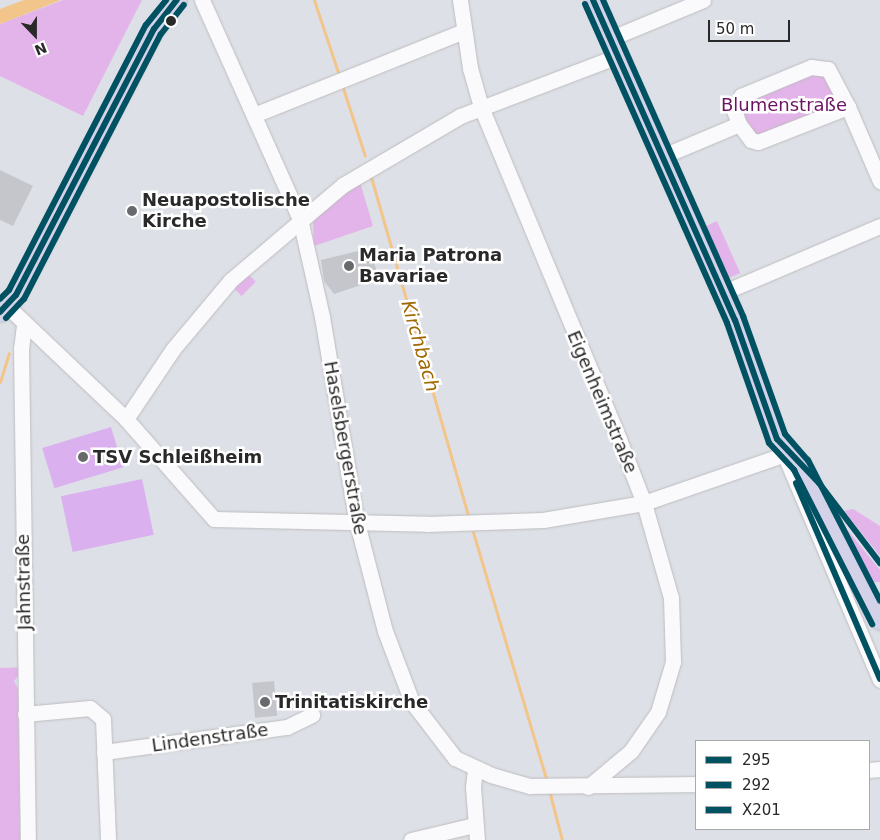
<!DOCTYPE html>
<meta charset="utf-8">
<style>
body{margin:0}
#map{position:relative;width:880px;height:840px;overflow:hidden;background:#dee0e8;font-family:"DejaVu Sans",sans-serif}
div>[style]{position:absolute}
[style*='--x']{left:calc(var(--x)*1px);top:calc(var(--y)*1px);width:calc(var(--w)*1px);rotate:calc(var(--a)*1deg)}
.green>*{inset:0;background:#e3b4e9;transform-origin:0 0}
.pitch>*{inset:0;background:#dab1ee;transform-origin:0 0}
.water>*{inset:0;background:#f2c58a}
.stream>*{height:3px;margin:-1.5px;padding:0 1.5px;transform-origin:1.5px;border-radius:1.5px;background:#f2c58a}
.building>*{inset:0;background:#c5c6cc;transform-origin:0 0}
.roads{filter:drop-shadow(0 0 1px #bdbdbd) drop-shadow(0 0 1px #bdbdbd)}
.minor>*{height:15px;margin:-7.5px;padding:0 7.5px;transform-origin:7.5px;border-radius:7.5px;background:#fafafc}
.major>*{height:19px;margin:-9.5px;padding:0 9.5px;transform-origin:9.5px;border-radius:9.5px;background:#d3d2e8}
.bus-1>*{height:6px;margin:-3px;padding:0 3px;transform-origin:3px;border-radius:3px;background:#005262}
.bus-2>*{height:6px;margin:-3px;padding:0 3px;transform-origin:3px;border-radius:3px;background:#005262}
.bus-3>*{height:6px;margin:-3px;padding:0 3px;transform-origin:3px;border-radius:3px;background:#005262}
.dots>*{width:14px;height:14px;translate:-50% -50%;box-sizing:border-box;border:2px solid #fff;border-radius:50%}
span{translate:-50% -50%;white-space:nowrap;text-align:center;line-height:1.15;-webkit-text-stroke:5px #fff;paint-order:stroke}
.park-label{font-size:18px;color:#6d1363}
.poi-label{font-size:18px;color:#292929;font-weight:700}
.left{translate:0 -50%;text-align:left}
.street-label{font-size:18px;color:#292929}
.water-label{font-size:19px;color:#9f6801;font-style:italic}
.legend{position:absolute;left:695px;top:740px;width:175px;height:90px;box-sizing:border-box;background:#fff;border:1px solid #a9a9a9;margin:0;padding:6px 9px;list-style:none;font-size:15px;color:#292929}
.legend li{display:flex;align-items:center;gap:10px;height:25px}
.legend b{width:25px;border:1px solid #a9a9a9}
.north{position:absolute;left:10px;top:10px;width:50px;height:50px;-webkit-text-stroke:4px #fff;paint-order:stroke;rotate:158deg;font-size:14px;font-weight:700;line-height:20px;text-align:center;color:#292929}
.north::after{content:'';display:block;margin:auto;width:18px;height:22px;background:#292929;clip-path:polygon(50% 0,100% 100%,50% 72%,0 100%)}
.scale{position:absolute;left:708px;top:20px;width:82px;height:22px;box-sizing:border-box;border:2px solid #292929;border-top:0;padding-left:6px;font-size:15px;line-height:18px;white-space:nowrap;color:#292929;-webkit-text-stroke:4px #fff;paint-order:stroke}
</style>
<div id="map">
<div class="green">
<i style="clip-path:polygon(63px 0,142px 0,83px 116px,0 76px,0 24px)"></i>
<i style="clip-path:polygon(822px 70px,841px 104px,757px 136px,748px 129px,741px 108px,745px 102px)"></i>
<i style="clip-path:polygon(360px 182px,373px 226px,314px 246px,313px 220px)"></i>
<i style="left:717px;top:221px;width:57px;height:12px;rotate:66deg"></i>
<i style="left:248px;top:274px;width:11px;height:20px;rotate:45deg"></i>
<i style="clip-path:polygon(853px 509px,880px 526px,880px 556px,844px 511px)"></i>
<i style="clip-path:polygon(837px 517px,880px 570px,880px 582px,871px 582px)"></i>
<i style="clip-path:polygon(26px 667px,14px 681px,18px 689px,20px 840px,0 840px,0 668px)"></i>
</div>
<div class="pitch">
<i style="left:111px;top:427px;width:42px;height:72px;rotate:73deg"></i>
<i style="left:142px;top:479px;width:57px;height:83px;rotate:78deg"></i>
</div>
<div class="water">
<i style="clip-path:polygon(24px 0,61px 0,0 24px,0 9px)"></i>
</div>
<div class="stream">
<i style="--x:314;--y:0;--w:76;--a:71.6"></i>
<i style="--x:343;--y:88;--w:71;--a:72.1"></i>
<i style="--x:371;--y:177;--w:353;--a:74"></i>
<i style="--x:0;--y:382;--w:30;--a:-73"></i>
<i style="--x:473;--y:532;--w:258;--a:73.5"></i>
<i style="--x:550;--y:794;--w:48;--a:75.4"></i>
</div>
<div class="building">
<i style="clip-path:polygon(0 170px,33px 186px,13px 226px,0 220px)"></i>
<i style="clip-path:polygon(370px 248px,379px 279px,334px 294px,324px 281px,321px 260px)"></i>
<i style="left:274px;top:681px;width:35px;height:22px;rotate:85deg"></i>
</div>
<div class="roads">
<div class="minor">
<i style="--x:202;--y:0;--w:240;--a:65.9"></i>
<i style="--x:300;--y:219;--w:100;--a:77.3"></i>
<i style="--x:322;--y:317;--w:205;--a:80.4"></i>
<i style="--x:356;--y:519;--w:116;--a:75.5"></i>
<i style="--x:385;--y:631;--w:76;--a:69.2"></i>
<i style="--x:412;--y:702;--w:71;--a:52.5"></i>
<i style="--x:455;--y:758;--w:40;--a:25"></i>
<i style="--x:491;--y:775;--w:41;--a:15.8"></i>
<i style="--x:530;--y:786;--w:166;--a:-0.7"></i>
<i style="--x:460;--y:0;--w:69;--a:81.6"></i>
<i style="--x:470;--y:68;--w:41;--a:74.2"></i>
<i style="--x:481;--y:107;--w:360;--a:67.4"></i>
<i style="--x:619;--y:439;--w:69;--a:68.7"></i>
<i style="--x:644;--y:503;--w:99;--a:74.1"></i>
<i style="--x:671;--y:598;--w:64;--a:88.2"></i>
<i style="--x:673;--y:662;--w:52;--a:106.7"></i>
<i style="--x:658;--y:712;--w:47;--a:124.7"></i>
<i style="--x:631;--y:751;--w:56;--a:140.1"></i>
<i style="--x:609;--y:39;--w:102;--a:-22.5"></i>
<i style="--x:254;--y:115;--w:226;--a:-21.8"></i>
<i style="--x:739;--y:124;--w:20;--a:53"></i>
<i style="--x:751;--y:140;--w:7;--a:16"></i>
<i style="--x:758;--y:142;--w:97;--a:-21.3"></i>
<i style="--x:848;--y:107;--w:81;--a:66.6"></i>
<i style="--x:663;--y:156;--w:82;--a:-22.8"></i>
<i style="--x:739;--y:124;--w:15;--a:-110"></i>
<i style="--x:734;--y:110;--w:16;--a:-63"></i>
<i style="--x:741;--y:96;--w:76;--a:-22.5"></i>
<i style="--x:811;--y:67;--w:17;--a:7"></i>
<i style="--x:828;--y:69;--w:43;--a:62.2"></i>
<i style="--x:722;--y:293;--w:172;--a:-23"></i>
<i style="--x:7;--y:306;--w:164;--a:43.5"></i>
<i style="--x:126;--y:419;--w:133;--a:48.7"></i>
<i style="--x:214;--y:519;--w:213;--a:1.3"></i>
<i style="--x:427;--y:524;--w:116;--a:-2"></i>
<i style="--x:543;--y:520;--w:102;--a:-9.6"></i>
<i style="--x:644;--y:503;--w:156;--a:-19.1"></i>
<i style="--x:24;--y:325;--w:23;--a:97"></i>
<i style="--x:21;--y:348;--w:492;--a:89.2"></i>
<i style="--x:126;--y:419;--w:84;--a:-56.1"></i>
<i style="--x:173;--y:349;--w:90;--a:-50"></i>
<i style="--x:231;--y:280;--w:147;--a:-40.3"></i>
<i style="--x:343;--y:185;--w:136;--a:-30.5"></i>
<i style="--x:460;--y:116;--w:169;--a:-20.8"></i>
<i style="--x:785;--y:456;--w:243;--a:67"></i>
<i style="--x:25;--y:714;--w:65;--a:-5.3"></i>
<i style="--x:90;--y:708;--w:17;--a:40"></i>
<i style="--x:103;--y:719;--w:121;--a:87.6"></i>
<i style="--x:104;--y:752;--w:185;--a:-7.8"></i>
<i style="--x:287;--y:727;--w:28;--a:-26"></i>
<i style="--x:475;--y:770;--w:17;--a:97"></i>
<i style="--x:473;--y:787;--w:53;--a:85.7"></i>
<i style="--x:869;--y:770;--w:11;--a:-5"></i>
<i style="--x:411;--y:840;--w:65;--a:-13.4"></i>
</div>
<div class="major">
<i style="--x:593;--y:0;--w:350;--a:66.1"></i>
<i style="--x:735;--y:320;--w:126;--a:70.6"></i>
<i style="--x:777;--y:439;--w:35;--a:47"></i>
<i style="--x:801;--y:465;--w:174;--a:63"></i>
<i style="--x:0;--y:312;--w:23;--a:-47"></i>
<i style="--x:16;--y:295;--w:300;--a:-62.6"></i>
<i style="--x:154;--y:29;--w:37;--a:-52"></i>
</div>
</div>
<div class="bus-1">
<i style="--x:593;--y:0;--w:350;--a:66.1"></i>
<i style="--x:735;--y:320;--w:126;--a:70.6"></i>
<i style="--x:777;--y:439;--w:61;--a:46.3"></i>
<i style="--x:819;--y:483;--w:101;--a:52.7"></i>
<i style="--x:0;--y:312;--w:23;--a:-47"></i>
<i style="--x:16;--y:295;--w:300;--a:-62.6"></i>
<i style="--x:154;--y:29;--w:37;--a:-52"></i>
<i style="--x:796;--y:483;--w:213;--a:66.8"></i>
</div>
<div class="bus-2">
<i style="--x:585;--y:4;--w:349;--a:66"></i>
<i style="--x:727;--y:323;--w:127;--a:70.7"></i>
<i style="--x:769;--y:443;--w:37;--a:47"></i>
<i style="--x:794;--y:470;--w:173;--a:63.1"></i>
<i style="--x:6;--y:318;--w:26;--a:-47"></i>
<i style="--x:24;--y:299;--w:298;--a:-62.7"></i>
<i style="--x:161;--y:34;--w:37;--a:-52"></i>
</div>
<div class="bus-3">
<i style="--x:603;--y:0;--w:346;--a:66.1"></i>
<i style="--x:743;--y:316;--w:125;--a:70.4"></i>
<i style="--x:785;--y:434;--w:35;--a:49"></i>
<i style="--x:808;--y:460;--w:158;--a:62.9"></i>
<i style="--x:0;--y:299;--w:13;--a:-45"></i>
<i style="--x:9;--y:290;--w:298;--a:-62.7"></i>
<i style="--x:146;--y:25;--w:32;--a:-51"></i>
</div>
<div class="dots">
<i style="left:171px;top:21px;background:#292929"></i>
<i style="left:132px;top:211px;background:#68696c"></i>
<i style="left:349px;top:266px;background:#68696c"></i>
<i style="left:83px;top:457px;background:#68696c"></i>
<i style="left:265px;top:702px;background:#68696c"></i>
</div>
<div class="park-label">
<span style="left:784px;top:105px">Blumenstraße</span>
</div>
<div class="poi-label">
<span class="left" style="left:142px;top:211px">Neuapostolische<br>Kirche</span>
<span class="left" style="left:359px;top:266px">Maria Patrona<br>Bavariae</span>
<span class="left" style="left:93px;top:457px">TSV Schleißheim</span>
<span class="left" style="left:275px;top:702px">Trinitatiskirche</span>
</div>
<div class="street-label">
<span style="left:602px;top:402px;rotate:67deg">Eigenheimstraße</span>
<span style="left:345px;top:448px;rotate:80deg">Haselsbergerstraße</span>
<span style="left:24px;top:582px;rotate:-91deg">Jahnstraße</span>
<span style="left:210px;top:738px;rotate:-8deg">Lindenstraße</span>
</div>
<div class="water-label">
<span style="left:420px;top:346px;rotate:74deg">Kirchbach</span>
</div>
<ul class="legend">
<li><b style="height:6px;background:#005262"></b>295</li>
<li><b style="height:6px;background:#005262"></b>292</li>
<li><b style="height:6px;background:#005262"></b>X201</li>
</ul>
<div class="north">N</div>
<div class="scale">50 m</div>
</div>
